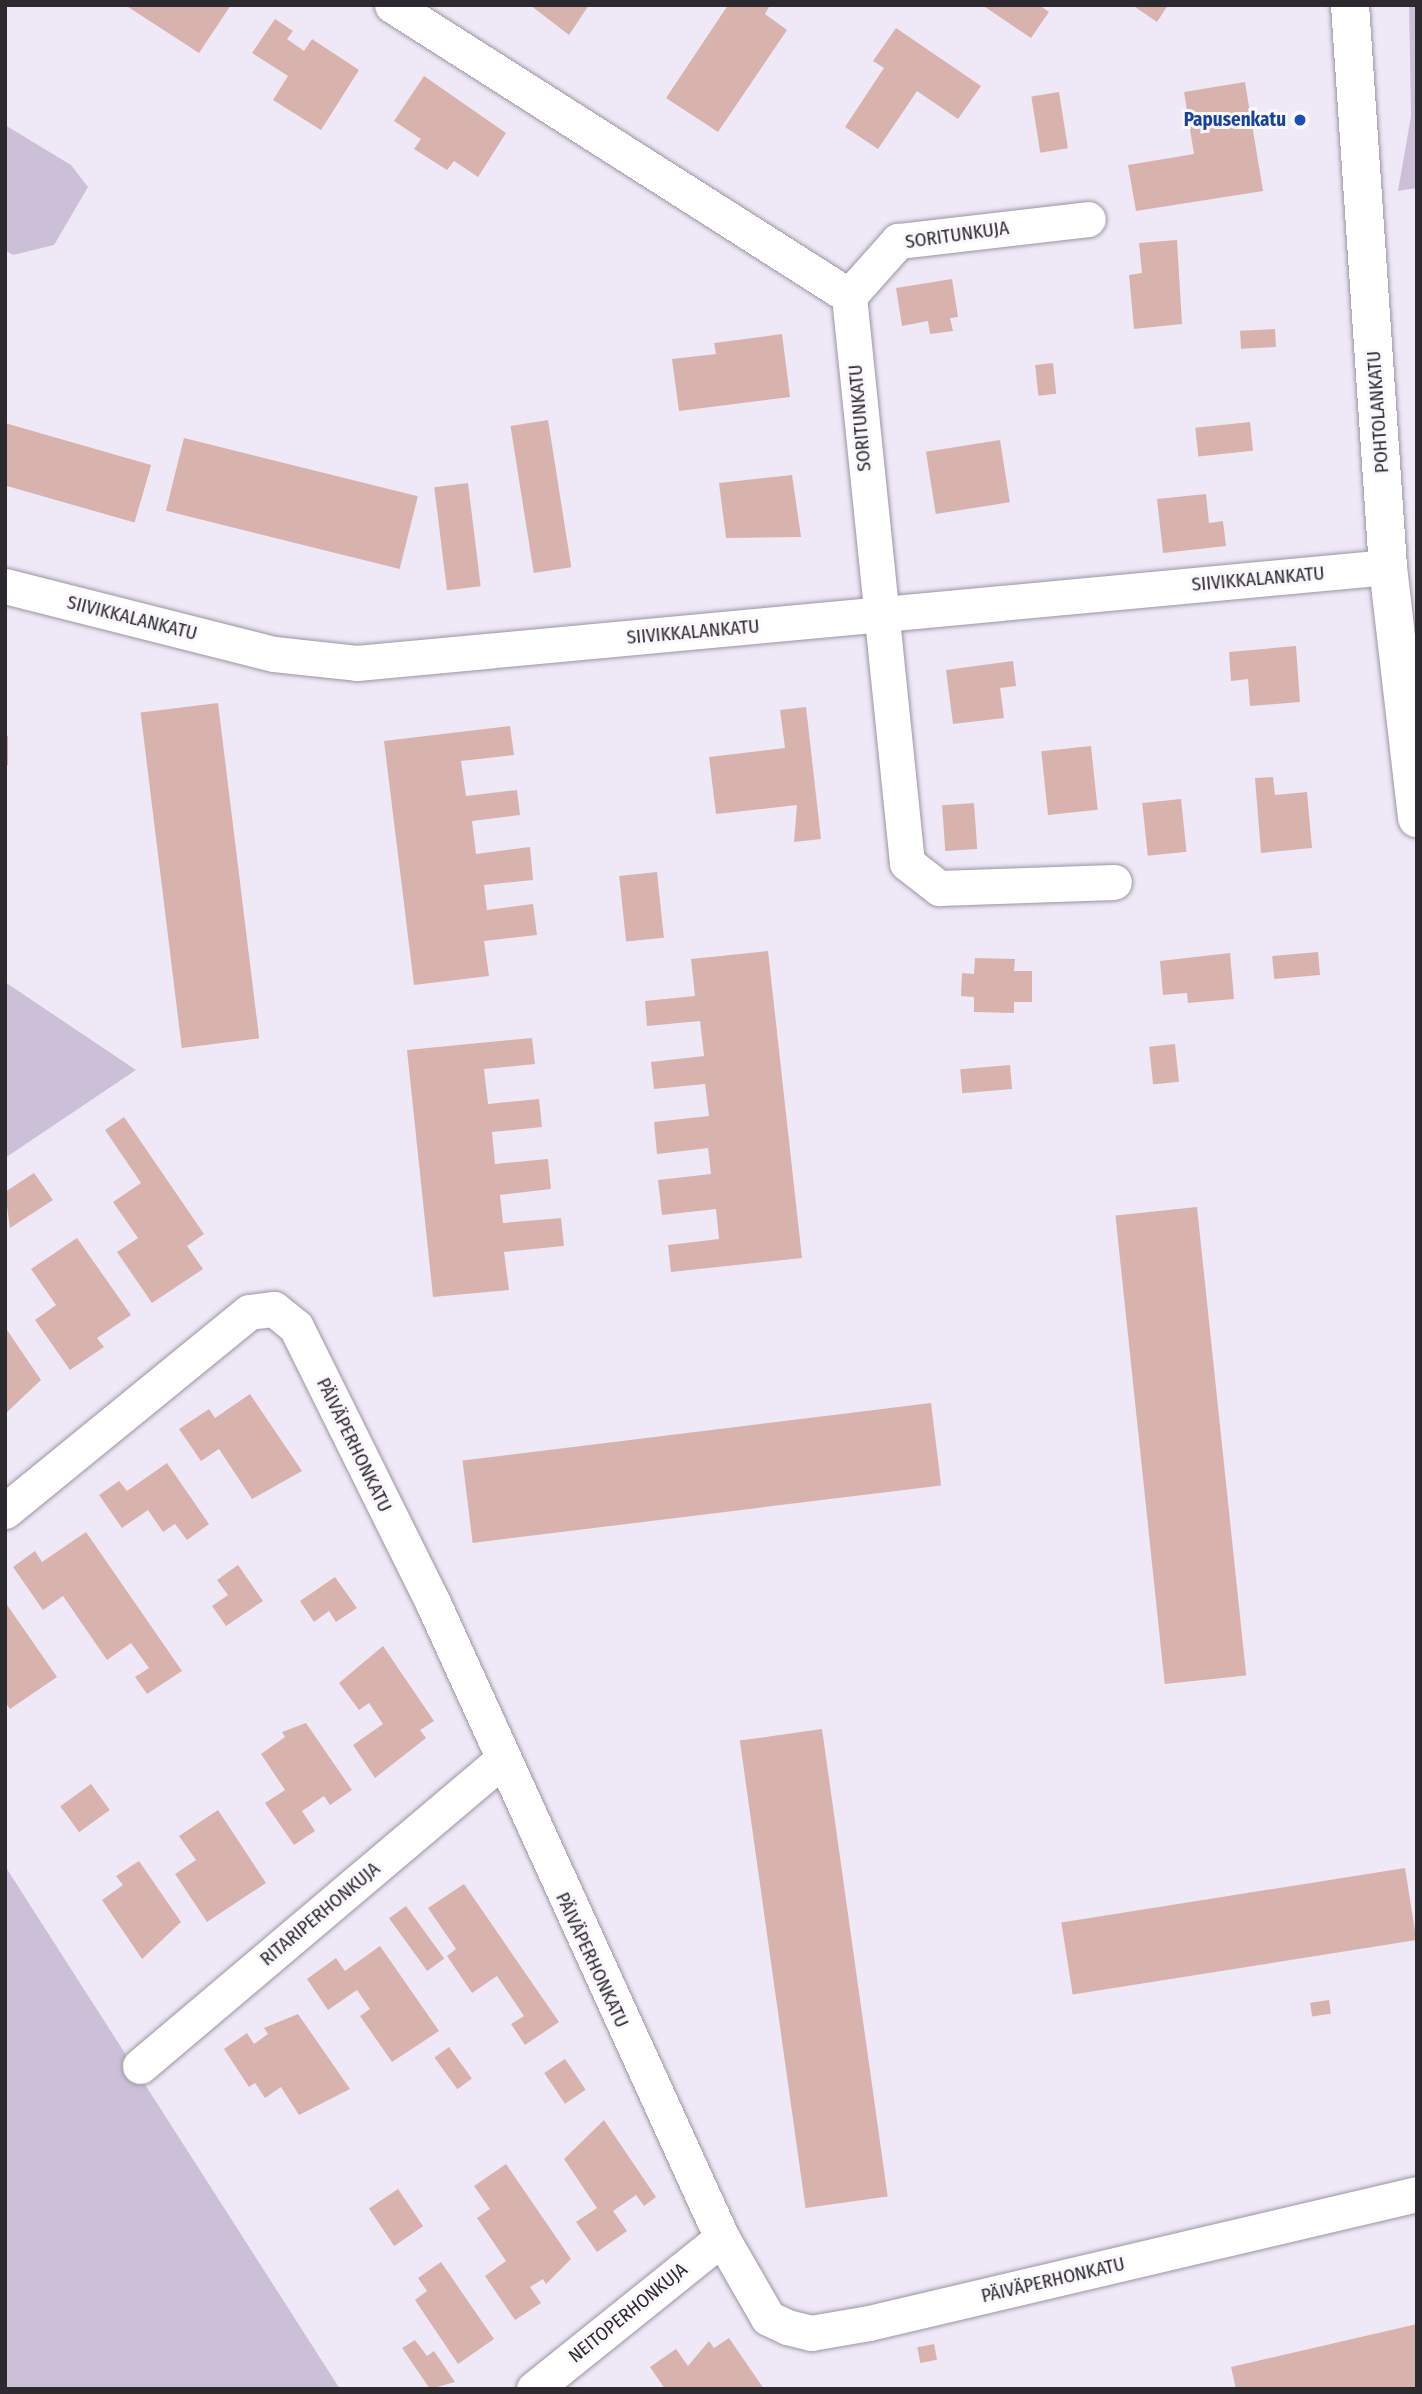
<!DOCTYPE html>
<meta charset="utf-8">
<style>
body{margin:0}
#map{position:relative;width:1422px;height:2394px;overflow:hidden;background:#efe9f7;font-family:"Fira Sans Condensed",sans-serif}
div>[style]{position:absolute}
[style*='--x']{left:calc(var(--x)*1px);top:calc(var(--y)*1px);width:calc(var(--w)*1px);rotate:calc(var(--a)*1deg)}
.green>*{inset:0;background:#ccc0d9}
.building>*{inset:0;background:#d8b3ad;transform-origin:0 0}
.roads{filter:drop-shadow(0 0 2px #9b95a2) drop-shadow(0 0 2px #9b95a2)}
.street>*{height:35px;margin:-17.5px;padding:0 17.5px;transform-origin:17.5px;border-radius:17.5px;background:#fff}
.secondary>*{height:38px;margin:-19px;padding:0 19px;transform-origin:19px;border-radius:19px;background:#fff}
.dots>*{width:19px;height:19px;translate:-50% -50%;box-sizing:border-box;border:4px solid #faf8fd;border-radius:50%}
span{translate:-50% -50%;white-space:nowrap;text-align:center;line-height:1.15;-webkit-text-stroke:6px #faf8fd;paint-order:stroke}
.transit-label{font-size:19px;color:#164399;font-weight:700}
.right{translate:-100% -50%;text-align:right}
.street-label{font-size:19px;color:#2c2a2f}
.frame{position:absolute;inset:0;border:7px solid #2c2a2f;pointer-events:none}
</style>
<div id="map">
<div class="green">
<i style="clip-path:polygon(1409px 5px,1417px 5px,1417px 188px,1398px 191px,1411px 116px)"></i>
<i style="clip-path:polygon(5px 125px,71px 165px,88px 187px,54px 245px,13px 255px,5px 250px)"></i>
<i style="clip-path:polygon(5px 982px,136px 1070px,5px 1158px)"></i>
<i style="clip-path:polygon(5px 1866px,340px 2389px,5px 2389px)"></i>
</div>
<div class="building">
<i style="clip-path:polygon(125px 5px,231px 5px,199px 53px)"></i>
<i style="clip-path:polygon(530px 5px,589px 5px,569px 35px)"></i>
<i style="clip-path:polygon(728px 5px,770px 5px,765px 14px,787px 30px,718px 132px,666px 98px)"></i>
<i style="clip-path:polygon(982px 5px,1039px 5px,1049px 12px,1031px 38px)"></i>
<i style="clip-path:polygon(1132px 5px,1168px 5px,1157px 22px)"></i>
<i style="clip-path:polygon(275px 19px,293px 31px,287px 39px,304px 51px,312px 39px,359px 70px,321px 130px,273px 100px,288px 76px,252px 53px)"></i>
<i style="clip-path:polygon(896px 28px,981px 86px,958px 119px,917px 91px,878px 149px,845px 127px,884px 68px,873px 61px)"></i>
<i style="clip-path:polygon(424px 76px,506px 133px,478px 177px,454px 161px,447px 170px,414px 149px,421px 139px,394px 121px)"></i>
<i style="clip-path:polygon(1245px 82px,1263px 191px,1136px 211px,1128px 165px,1194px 154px,1184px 92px)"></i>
<i style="left:1059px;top:92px;width:57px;height:28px;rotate:81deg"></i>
<i style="clip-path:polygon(1177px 240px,1182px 324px,1134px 329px,1129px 275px,1142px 273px,1139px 243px)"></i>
<i style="clip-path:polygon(952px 279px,958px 317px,950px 318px,953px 331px,930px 334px,928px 321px,902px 326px,896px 288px)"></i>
<i style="left:1275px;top:329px;width:18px;height:35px;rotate:87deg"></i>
<i style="clip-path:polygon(782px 334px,790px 397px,679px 411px,672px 359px,716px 354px,714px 343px)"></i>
<i style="left:1053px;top:363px;width:31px;height:18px;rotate:84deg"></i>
<i style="left:548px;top:420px;width:149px;height:38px;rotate:81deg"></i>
<i style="left:1250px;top:422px;width:29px;height:55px;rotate:84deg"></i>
<i style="left:5px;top:423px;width:152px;height:60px;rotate:16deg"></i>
<i style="left:184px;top:438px;width:241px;height:75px;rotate:14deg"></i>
<i style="left:1000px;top:440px;width:63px;height:75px;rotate:81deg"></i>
<i style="clip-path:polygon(792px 475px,801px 537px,726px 538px,719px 483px)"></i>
<i style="left:468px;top:483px;width:104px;height:34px;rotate:83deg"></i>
<i style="clip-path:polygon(1206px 494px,1209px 523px,1223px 521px,1226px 546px,1163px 553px,1157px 499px)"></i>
<i style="clip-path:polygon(1296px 646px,1300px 702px,1250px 706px,1248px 679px,1231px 681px,1229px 652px)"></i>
<i style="clip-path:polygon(1013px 661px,1016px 686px,1000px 688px,1004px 718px,953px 724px,946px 670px)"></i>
<i style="left:218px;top:703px;width:338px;height:78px;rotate:83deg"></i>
<i style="clip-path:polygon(806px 707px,821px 839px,794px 842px,797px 805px,716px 814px,709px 757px,785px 748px,780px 710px)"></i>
<i style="clip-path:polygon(510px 726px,514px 755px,461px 761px,466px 796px,517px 790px,520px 815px,472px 821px,476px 854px,530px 847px,533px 880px,484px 885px,487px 910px,533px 904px,537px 935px,484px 941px,489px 976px,414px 985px,384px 741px)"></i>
<i style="left:5px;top:736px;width:3px;height:29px"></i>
<i style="left:1091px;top:746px;width:64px;height:50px;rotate:84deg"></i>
<i style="clip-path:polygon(1273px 777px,1275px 795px,1307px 792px,1312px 848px,1261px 853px,1255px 778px)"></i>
<i style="left:1181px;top:799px;width:53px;height:39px;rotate:84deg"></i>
<i style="left:974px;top:803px;width:46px;height:32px;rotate:86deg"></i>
<i style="left:657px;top:872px;width:66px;height:38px;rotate:84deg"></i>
<i style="clip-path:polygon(768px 951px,802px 1258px,671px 1272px,668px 1245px,719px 1239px,716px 1209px,662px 1215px,658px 1180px,711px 1174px,708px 1148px,657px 1154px,654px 1122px,709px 1116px,705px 1084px,654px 1089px,651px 1062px,704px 1056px,700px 1021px,647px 1026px,645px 1001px,695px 996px,691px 959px)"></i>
<i style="left:1318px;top:952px;width:23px;height:46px;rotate:85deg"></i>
<i style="clip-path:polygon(1230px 953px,1234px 999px,1188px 1003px,1187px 993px,1163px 995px,1160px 961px)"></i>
<i style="clip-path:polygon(975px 958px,1015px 959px,1014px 971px,1032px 971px,1032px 1002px,1014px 1002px,1014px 1013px,974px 1012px,974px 997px,961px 996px,962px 973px,974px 974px)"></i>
<i style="clip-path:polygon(532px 1038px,535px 1064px,484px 1069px,488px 1104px,539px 1099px,542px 1127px,492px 1132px,495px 1164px,548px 1159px,551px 1189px,500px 1195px,503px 1223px,561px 1218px,564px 1246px,504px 1252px,509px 1290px,433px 1297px,407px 1050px)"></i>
<i style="left:1175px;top:1044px;width:38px;height:26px;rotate:84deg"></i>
<i style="left:1010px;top:1065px;width:24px;height:50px;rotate:85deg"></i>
<i style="clip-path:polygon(124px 1117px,204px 1234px,187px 1246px,203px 1269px,152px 1303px,117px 1252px,138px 1238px,113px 1202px,141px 1183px,105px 1130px)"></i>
<i style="clip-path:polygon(34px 1173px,53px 1200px,10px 1228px,5px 1192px)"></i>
<i style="left:1197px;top:1207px;width:471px;height:82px;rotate:84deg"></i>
<i style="clip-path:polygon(77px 1238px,131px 1315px,97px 1338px,104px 1347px,70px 1370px,35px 1320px,56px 1305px,31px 1269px)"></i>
<i style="clip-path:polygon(5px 1327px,41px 1380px,5px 1414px)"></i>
<i style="clip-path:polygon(250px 1394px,302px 1471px,252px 1499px,219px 1449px,201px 1461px,179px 1429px,209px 1409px,215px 1418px)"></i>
<i style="left:931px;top:1403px;width:83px;height:472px;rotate:83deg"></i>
<i style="clip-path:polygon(167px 1463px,209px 1524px,187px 1540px,175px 1524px,163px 1532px,148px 1510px,122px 1528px,99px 1495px,119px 1481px,127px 1491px)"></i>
<i style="clip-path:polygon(86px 1532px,182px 1671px,147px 1694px,135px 1677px,149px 1668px,131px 1643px,107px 1660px,63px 1596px,43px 1610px,13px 1567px,35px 1551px,42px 1562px)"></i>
<i style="clip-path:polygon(238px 1565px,263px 1601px,226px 1626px,212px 1606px,228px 1595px,217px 1580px)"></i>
<i style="clip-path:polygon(335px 1577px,357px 1608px,336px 1622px,329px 1611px,314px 1622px,300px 1601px)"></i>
<i style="clip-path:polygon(5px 1602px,57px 1677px,10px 1709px,5px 1702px)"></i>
<i style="clip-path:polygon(383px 1646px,434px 1721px,420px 1730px,426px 1738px,375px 1778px,353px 1745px,383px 1724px,369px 1703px,359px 1710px,339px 1683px)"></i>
<i style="clip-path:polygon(306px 1723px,352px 1790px,330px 1805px,324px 1796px,302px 1811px,315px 1831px,294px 1845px,265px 1803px,285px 1790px,261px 1754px,285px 1737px,282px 1732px)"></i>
<i style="left:822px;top:1729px;width:472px;height:83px;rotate:82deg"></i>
<i style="left:91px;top:1784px;width:32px;height:38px;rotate:54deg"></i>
<i style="clip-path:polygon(218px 1810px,266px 1883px,207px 1922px,175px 1874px,196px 1860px,179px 1836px)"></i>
<i style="clip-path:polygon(139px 1861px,181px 1922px,142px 1959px,102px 1900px,123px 1885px,116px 1876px)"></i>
<i style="left:1405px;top:1868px;width:73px;height:348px;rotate:81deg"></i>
<i style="clip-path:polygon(464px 1884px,559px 2022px,525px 2045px,511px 2024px,524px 2016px,497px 1976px,472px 1993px,447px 1956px,456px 1949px,428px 1908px)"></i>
<i style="left:406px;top:1906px;width:65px;height:21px;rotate:54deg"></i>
<i style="clip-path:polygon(380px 1946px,439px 2031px,392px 2062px,360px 2016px,370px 2009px,357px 1990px,328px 2010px,307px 1979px,336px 1958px,345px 1971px)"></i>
<i style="left:1329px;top:2000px;width:14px;height:19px;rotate:82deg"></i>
<i style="clip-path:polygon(298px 2014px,350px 2089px,299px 2115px,281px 2087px,265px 2098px,255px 2083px,249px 2087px,224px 2049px,247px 2033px,254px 2044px,268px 2034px,264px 2028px)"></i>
<i style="left:449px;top:2047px;width:39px;height:18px;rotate:54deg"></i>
<i style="left:565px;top:2059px;width:37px;height:25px;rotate:56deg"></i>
<i style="clip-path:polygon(604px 2120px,656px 2197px,644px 2206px,636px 2195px,613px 2211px,627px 2231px,597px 2252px,576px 2222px,597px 2208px,564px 2159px)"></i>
<i style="clip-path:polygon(506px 2164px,571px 2259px,546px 2284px,543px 2279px,530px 2287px,541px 2303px,515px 2320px,485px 2276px,506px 2261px,477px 2218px,490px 2209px,474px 2186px)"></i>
<i style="left:398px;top:2189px;width:45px;height:35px;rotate:56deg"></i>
<i style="clip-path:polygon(441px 2262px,494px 2339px,458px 2364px,415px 2300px,427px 2291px,418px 2278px)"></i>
<i style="clip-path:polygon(1417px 2324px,1417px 2389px,1236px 2389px,1231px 2367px)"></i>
<i style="clip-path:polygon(729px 2338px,764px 2389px,665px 2389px,650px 2367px,676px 2349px,688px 2366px,709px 2341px,714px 2348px)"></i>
<i style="clip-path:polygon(415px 2340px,427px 2356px,434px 2351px,455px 2382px,430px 2389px,402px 2348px)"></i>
<i style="left:934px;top:2344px;width:16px;height:17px;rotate:79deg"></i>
</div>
<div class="roads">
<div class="street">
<i style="--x:392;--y:5;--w:542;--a:32.49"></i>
<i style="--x:849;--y:296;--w:570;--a:84.16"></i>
<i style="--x:907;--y:863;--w:41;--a:38"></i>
<i style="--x:939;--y:888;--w:175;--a:-2"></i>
<i style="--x:849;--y:296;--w:74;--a:-48.3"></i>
<i style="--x:898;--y:241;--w:191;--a:-6.6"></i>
<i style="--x:5;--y:586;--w:277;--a:14.2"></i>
<i style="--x:274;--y:654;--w:83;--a:6.2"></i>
<i style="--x:357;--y:663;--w:1035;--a:-5.32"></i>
<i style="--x:5;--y:1511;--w:315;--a:-39.2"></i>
<i style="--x:249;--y:1312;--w:25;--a:-7"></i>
<i style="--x:274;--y:1309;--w:28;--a:39"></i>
<i style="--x:296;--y:1327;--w:308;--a:63.6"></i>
<i style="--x:433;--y:1603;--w:698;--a:65.53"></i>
<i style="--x:722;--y:2238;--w:92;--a:60.1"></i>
<i style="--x:768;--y:2318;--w:21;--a:25"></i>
<i style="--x:787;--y:2327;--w:25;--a:14"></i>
<i style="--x:811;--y:2333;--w:59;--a:-9.8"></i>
<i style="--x:869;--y:2323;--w:563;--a:-13.25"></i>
<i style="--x:140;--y:2066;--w:471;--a:-40.2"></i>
<i style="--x:534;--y:2389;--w:241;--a:-38.8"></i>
</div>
<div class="secondary">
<i style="--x:1350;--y:5;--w:563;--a:86.13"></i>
<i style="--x:1388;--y:567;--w:253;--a:83.4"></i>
</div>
</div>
<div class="dots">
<i style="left:1300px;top:120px;background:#1a4fb4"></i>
</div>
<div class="transit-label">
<span class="right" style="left:1286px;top:120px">Papusenkatu</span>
</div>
<div class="street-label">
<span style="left:957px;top:235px;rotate:-8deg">SORITUNKUJA</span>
<span style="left:1378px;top:412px;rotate:-94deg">POHTOLANKATU</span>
<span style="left:860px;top:418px;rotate:-95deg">SORITUNKATU</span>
<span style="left:1258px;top:579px;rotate:-5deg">SIIVIKKALANKATU</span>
<span style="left:132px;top:618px;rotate:14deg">SIIVIKKALANKATU</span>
<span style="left:693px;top:632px;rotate:-5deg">SIIVIKKALANKATU</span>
<span style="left:354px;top:1445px;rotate:64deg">PÄIVÄPERHONKATU</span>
<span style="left:320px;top:1914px;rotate:-40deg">RITARIPERHONKUJA</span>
<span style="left:592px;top:1960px;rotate:65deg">PÄIVÄPERHONKATU</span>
<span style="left:1053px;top:2280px;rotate:-13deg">PÄIVÄPERHONKATU</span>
<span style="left:628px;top:2313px;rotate:-39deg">NEITOPERHONKUJA</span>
</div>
<div class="frame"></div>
</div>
